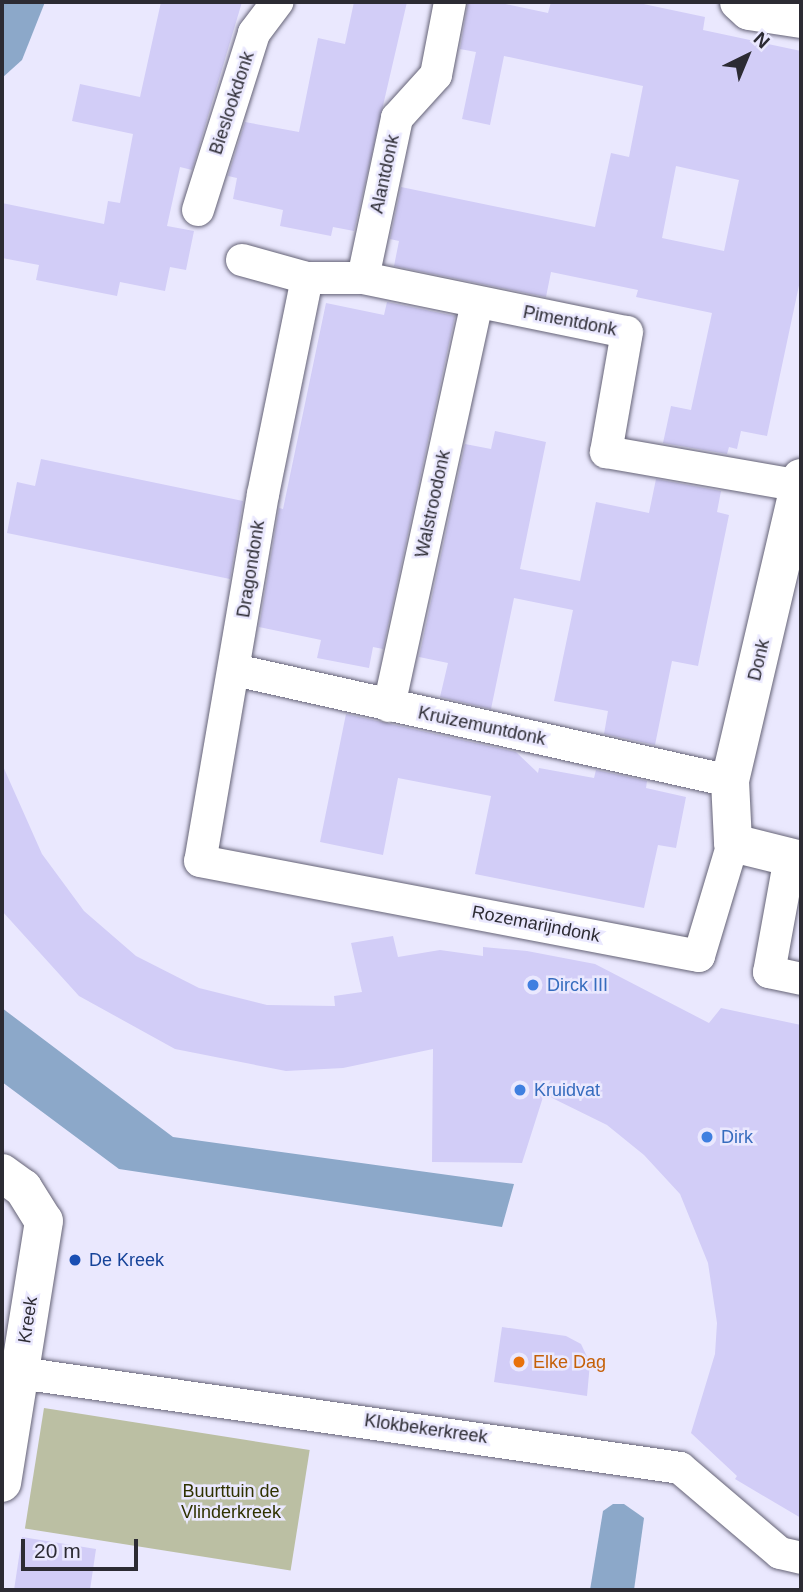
<!DOCTYPE html>
<style>
body{margin:0}
#map{position:relative;width:803px;height:1592px;overflow:hidden;background:#eae8fe;font-family:Helvetica,sans-serif}
div>[style]{position:absolute}
[style*='--x']{left:calc(var(--x)*1px);top:calc(var(--y)*1px);width:calc(var(--w)*1px);rotate:calc(var(--a)*1deg)}
.green>*{inset:0;background:#bbbfa3;transform-origin:0 0}
.water>*{inset:0;background:#8ca8c9}
.building>*{inset:0;background:#d2cdf7}
.roads{filter:drop-shadow(0 0 2px #656376) drop-shadow(0 0 2px #656376)}
.street>*{height:32px;margin:-16px;padding:0 16px;transform-origin:16px;border-radius:16px;background:#fff}
.secondary>*{height:38px;margin:-19px;padding:0 19px;transform-origin:19px;border-radius:19px;background:#fff}
.dots>*{width:19px;height:19px;translate:-50% -50%;box-sizing:border-box;border:4px solid #eae8fe;border-radius:50%}
span{translate:-50% -50%;white-space:nowrap;text-align:center;line-height:1.15;-webkit-text-stroke:5px #eae8fe;paint-order:stroke}
.street-label{font-size:18px;color:#2c2b33}
.shop-label{font-size:18px;color:#366cbe}
.left{translate:0 -50%;text-align:left}
.transit-label{font-size:18px;color:#164399}
.food-label{font-size:18px;color:#c56008}
.park-label{font-size:18px;color:#2f3200}
.frame{position:absolute;inset:0;border:4px solid #2c2b33;pointer-events:none}
.north{position:absolute;left:712px;top:21px;width:70px;height:70px;-webkit-text-stroke:5px #eae8fe;paint-order:stroke;rotate:43deg;font-size:19px;font-weight:700;line-height:28px;text-align:center;color:#2c2b33}
.north::after{content:'';display:block;margin:auto;width:24px;height:32px;background:#2c2b33;clip-path:polygon(50% 0,100% 100%,50% 72%,0 100%)}
.scale{position:absolute;left:21px;top:1539px;width:117px;height:32px;box-sizing:border-box;border:4px solid #2c2b33;border-top:0;padding-left:9px;font-size:21px;line-height:24px;white-space:nowrap;color:#2c2b33;-webkit-text-stroke:5px #eae8fe;paint-order:stroke}
</style>
<div id="map">
<div class="green">
<i style="left:44px;top:1408px;width:269px;height:122px;rotate:9deg"></i>
</div>
<div class="water">
<i style="clip-path:polygon(2px 2px,45px 2px,22px 60px,2px 78px)"></i>
<i style="clip-path:polygon(2px 1008px,173px 1137px,514px 1184px,502px 1227px,119px 1169px,2px 1082px)"></i>
<i style="clip-path:polygon(613px 1504px,624px 1504px,644px 1518px,634px 1590px,590px 1590px,603px 1511px)"></i>
</div>
<div class="building">
<i style="clip-path:polygon(161px 2px,242px 2px,192px 170px,180px 167px,167px 226px,194px 231px,186px 270px,170px 267px,165px 291px,120px 282px,117px 296px,36px 280px,39px 265px,2px 258px,2px 203px,104px 224px,108px 201px,120px 203px,133px 134px,72px 121px,80px 84px,140px 97px)"></i>
<i style="clip-path:polygon(354px 2px,407px 2px,354px 231px,333px 227px,331px 236px,280px 226px,283px 210px,233px 199px,237px 178px,228px 176px,245px 122px,299px 132px,318px 38px,345px 44px)"></i>
<i style="clip-path:polygon(evenodd,468px 2px,496px 2px,548px 13px,551px 2px,634px 2px,705px 17px,703px 30px,801px 51px,801px 276px,767px 436px,741px 431px,737px 449px,729px 447px,727px 454px,663px 443px,671px 406px,691px 410px,712px 313px,636px 297px,638px 290px,551px 272px,546px 297px,394px 266px,399px 241px,390px 239px,401px 187px,595px 227px,611px 153px,629px 157px,643px 86px,504px 56px,490px 125px,462px 119px,476px 52px,460px 49px,468px 2px,676px 166px,739px 180px,724px 251px,662px 238px,676px 166px)"></i>
<i style="clip-path:polygon(387px 302px,455px 316px,383px 649px,373px 647px,369px 668px,317px 658px,321px 640px,259px 627px,279px 508px,283px 509px,326px 303px,384px 315px)"></i>
<i style="clip-path:polygon(495px 431px,546px 442px,520px 569px,580px 581px,596px 502px,649px 513px,656px 479px,721px 491px,717px 512px,729px 515px,698px 666px,672px 661px,655px 745px,604px 734px,608px 711px,554px 701px,573px 610px,514px 598px,491px 709px,440px 697px,448px 663px,419px 657px,465px 444px,491px 449px)"></i>
<i style="clip-path:polygon(41px 459px,243px 501px,230px 579px,7px 533px,17px 482px,35px 486px)"></i>
<i style="clip-path:polygon(346px 714px,516px 752px,538px 773px,539px 768px,594px 778px,596px 770px,647px 781px,646px 788px,686px 797px,676px 848px,658px 845px,644px 908px,475px 874px,491px 796px,398px 778px,383px 855px,320px 842px)"></i>
<i style="clip-path:polygon(2px 764px,42px 854px,84px 911px,136px 956px,199px 988px,267px 1005px,335px 1006px,334px 996px,362px 992px,351px 943px,393px 936px,398px 957px,440px 950px,483px 956px,483px 947px,527px 951px,595px 964px,709px 1023px,721px 1008px,801px 1025px,801px 1518px,735px 1479px,737px 1476px,691px 1433px,715px 1354px,717px 1323px,708px 1263px,680px 1194px,644px 1155px,607px 1125px,544px 1094px,522px 1163px,432px 1162px,433px 1049px,343px 1068px,286px 1071px,175px 1049px,79px 996px,2px 911px)"></i>
<i style="clip-path:polygon(502px 1327px,566px 1336px,581px 1344px,590px 1363px,587px 1396px,494px 1382px)"></i>
<i style="clip-path:polygon(22px 1537px,96px 1549px,90px 1590px,14px 1590px)"></i>
</div>
<div class="roads">
<div class="street">
<i style="--x:198;--y:210;--w:186;--a:-72.4"></i>
<i style="--x:254;--y:33;--w:39;--a:-53"></i>
<i style="--x:242;--y:260;--w:67;--a:15.5"></i>
<i style="--x:307;--y:278;--w:56;--a:0"></i>
<i style="--x:363;--y:278;--w:269;--a:11.6"></i>
<i style="--x:627;--y:332;--w:122;--a:99.9"></i>
<i style="--x:606;--y:452;--w:198;--a:9.9"></i>
<i style="--x:307;--y:278;--w:220;--a:101.5"></i>
<i style="--x:263;--y:494;--w:372;--a:99.7"></i>
<i style="--x:200;--y:861;--w:508;--a:10.78"></i>
<i style="--x:699;--y:956;--w:118;--a:-73.3"></i>
<i style="--x:363;--y:278;--w:164;--a:-78"></i>
<i style="--x:397;--y:118;--w:58;--a:-47.8"></i>
<i style="--x:436;--y:75;--w:74;--a:-79.1"></i>
<i style="--x:235;--y:670;--w:507;--a:12.64"></i>
<i style="--x:389;--y:706;--w:413;--a:-77.7"></i>
<i style="--x:790;--y:857;--w:117;--a:100.3"></i>
<i style="--x:769;--y:972;--w:33;--a:12"></i>
<i style="--x:20;--y:1373;--w:667;--a:8.19"></i>
<i style="--x:680;--y:1468;--w:131;--a:40.4"></i>
<i style="--x:780;--y:1553;--w:22;--a:13"></i>
</div>
<div class="secondary">
<i style="--x:739;--y:2;--w:13;--a:42"></i>
<i style="--x:749;--y:11;--w:53;--a:8.7"></i>
<i style="--x:801;--y:478;--w:311;--a:103.2"></i>
<i style="--x:730;--y:781;--w:62;--a:87.2"></i>
<i style="--x:733;--y:843;--w:70;--a:14"></i>
<i style="--x:2;--y:1173;--w:26;--a:36"></i>
<i style="--x:23;--y:1188;--w:39;--a:58"></i>
<i style="--x:44;--y:1221;--w:265;--a:99.1"></i>
</div>
</div>
<div class="dots">
<i style="left:533px;top:985px;background:#3f7fe0"></i>
<i style="left:520px;top:1090px;background:#3f7fe0"></i>
<i style="left:707px;top:1137px;background:#3f7fe0"></i>
<i style="left:75px;top:1260px;background:#1a4fb4"></i>
<i style="left:519px;top:1362px;background:#e8710a"></i>
</div>
<div class="street-label">
<span style="left:232px;top:103px;rotate:-72deg">Bieslookdonk</span>
<span style="left:385px;top:174px;rotate:-78deg">Alantdonk</span>
<span style="left:570px;top:321px;rotate:11deg">Pimentdonk</span>
<span style="left:433px;top:504px;rotate:-78deg">Walstroodonk</span>
<span style="left:251px;top:569px;rotate:-81deg">Dragondonk</span>
<span style="left:759px;top:660px;rotate:-77deg">Donk</span>
<span style="left:482px;top:726px;rotate:12deg">Kruizemuntdonk</span>
<span style="left:536px;top:924px;rotate:11deg">Rozemarijndonk</span>
<span style="left:28px;top:1320px;rotate:-81deg">Kreek</span>
<span style="left:426px;top:1429px;rotate:8deg">Klokbekerkreek</span>
</div>
<div class="shop-label">
<span class="left" style="left:547px;top:985px">Dirck III</span>
<span class="left" style="left:534px;top:1090px">Kruidvat</span>
<span class="left" style="left:721px;top:1137px">Dirk</span>
</div>
<div class="transit-label">
<span class="left" style="left:89px;top:1260px">De Kreek</span>
</div>
<div class="food-label">
<span class="left" style="left:533px;top:1362px">Elke Dag</span>
</div>
<div class="park-label">
<span style="left:231px;top:1502px">Buurttuin de<br>Vlinderkreek</span>
</div>
<div class="frame"></div>
<div class="north">N</div>
<div class="scale">20 m</div>
</div>
